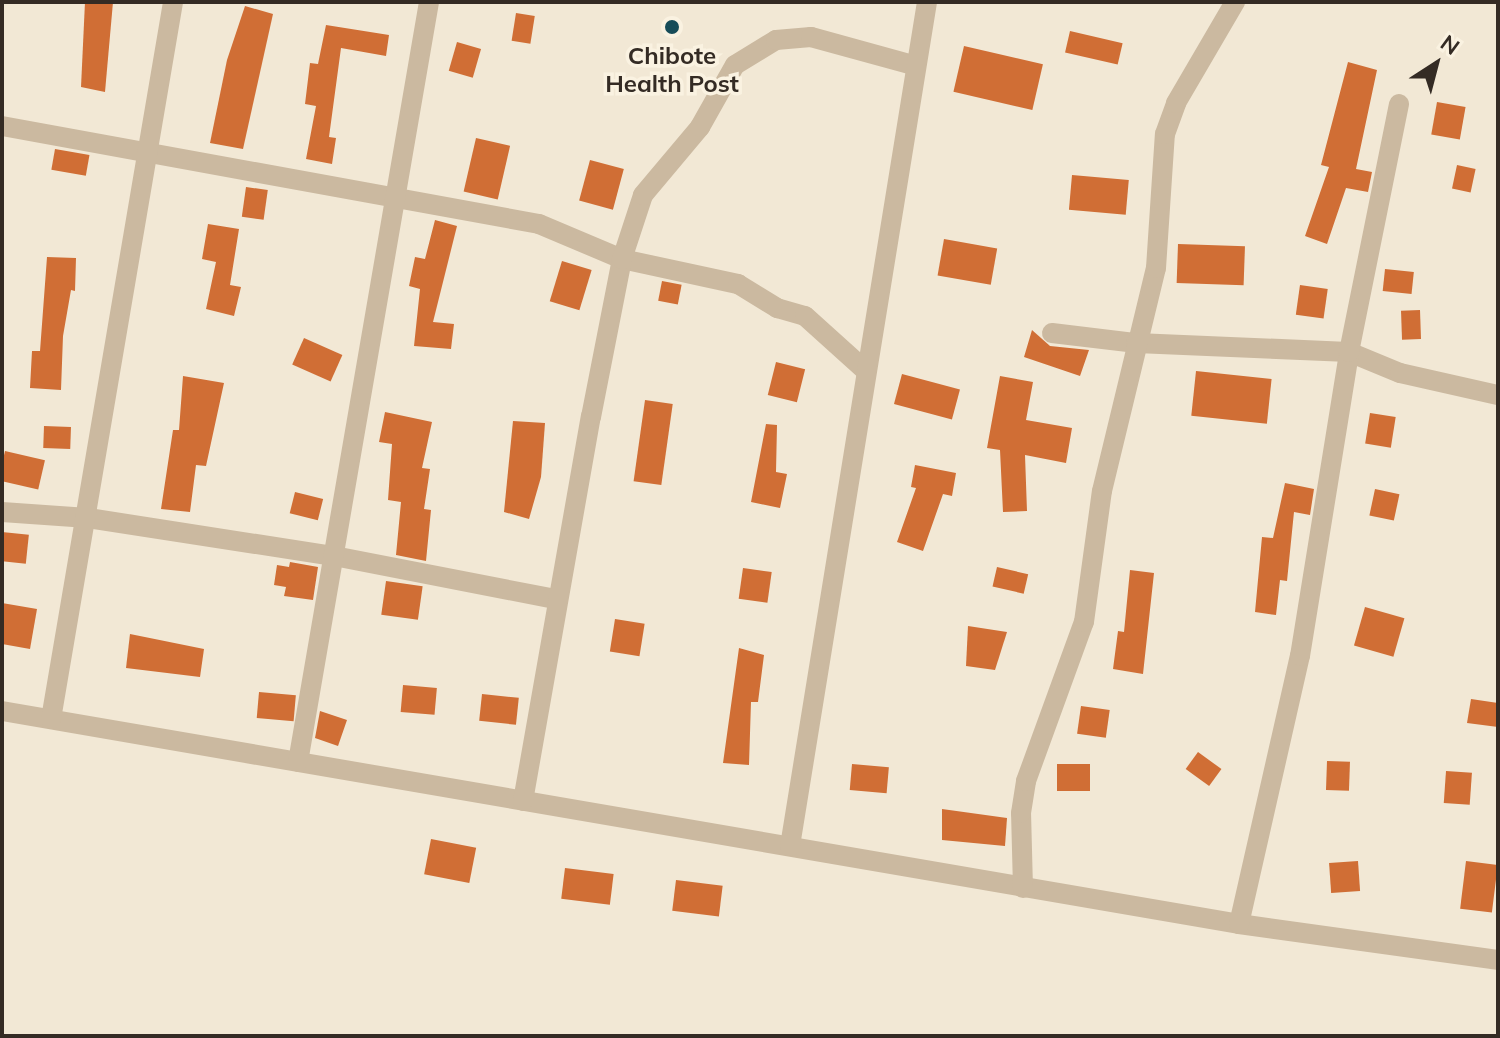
<!DOCTYPE html>
<style>
body{margin:0}
#map{position:relative;width:1500px;height:1038px;overflow:hidden;background:#f2e8d5;font-family:Mulish,sans-serif}
div>[style]{position:absolute}
[style*='--x']{left:calc(var(--x)*1px);top:calc(var(--y)*1px);width:calc(var(--w)*1px);rotate:calc(var(--a)*1deg)}
.building>*{inset:0;background:#d06e35;transform-origin:0 0}
.street>*{height:20px;margin:-10px;padding:0 10px;transform-origin:10px;border-radius:10px;background:#cbb9a0}
.dots>*{width:22px;height:22px;translate:-50% -50%;box-sizing:border-box;border:4px solid #faf2e1;border-radius:50%}
span{translate:-50% -50%;white-space:nowrap;text-align:center;line-height:1.15;-webkit-text-stroke:7px #faf2e1;paint-order:stroke}
.poi-label{font-size:24px;color:#342b24;font-weight:700}
.frame{position:absolute;inset:0;border:4px solid #342b24;pointer-events:none}
.north{position:absolute;left:1396px;top:24px;width:80px;height:80px;-webkit-text-stroke:6px #faf2e1;paint-order:stroke;rotate:36deg;font-size:22px;font-weight:700;line-height:32px;text-align:center;color:#342b24}
.north::after{content:'';display:block;margin:auto;width:28px;height:36px;background:#342b24;clip-path:polygon(50% 0,100% 100%,50% 72%,0 100%)}
</style>
<div id="map">
<div class="building">
<i style="clip-path:polygon(85px 2px,113px 2px,105px 92px,81px 87px)"></i>
<i style="clip-path:polygon(245px 6px,273px 14px,243px 149px,210px 143px,227px 60px)"></i>
<i style="left:516px;top:13px;width:19px;height:28px;rotate:9deg"></i>
<i style="clip-path:polygon(326px 25px,389px 35px,386px 56px,341px 48px,329px 137px,336px 138px,332px 164px,306px 159px,316px 106px,305px 104px,310px 63px,318px 64px)"></i>
<i style="left:1070px;top:31px;width:54px;height:22px;rotate:13deg"></i>
<i style="left:457px;top:42px;width:25px;height:30px;rotate:16deg"></i>
<i style="left:964px;top:46px;width:81px;height:47px;rotate:13deg"></i>
<i style="clip-path:polygon(1348px 62px,1377px 70px,1356px 169px,1372px 172px,1368px 192px,1346px 188px,1327px 244px,1305px 236px,1329px 167px,1321px 165px)"></i>
<i style="left:1437px;top:102px;width:29px;height:33px;rotate:10deg"></i>
<i style="left:476px;top:138px;width:35px;height:55px;rotate:13deg"></i>
<i style="left:55px;top:149px;width:35px;height:21px;rotate:10deg"></i>
<i style="left:590px;top:160px;width:35px;height:42px;rotate:15deg"></i>
<i style="left:1457px;top:165px;width:19px;height:24px;rotate:12deg"></i>
<i style="left:1072px;top:175px;width:57px;height:35px;rotate:5deg"></i>
<i style="left:246px;top:187px;width:22px;height:30px;rotate:8deg"></i>
<i style="clip-path:polygon(435px 220px,457px 226px,433px 322px,454px 324px,451px 349px,414px 346px,420px 289px,409px 286px,415px 257px,425px 259px)"></i>
<i style="clip-path:polygon(208px 224px,239px 229px,230px 285px,241px 287px,234px 316px,206px 309px,216px 262px,202px 259px)"></i>
<i style="left:944px;top:239px;width:54px;height:37px;rotate:10deg"></i>
<i style="left:1178px;top:244px;width:67px;height:39px;rotate:2deg"></i>
<i style="clip-path:polygon(47px 257px,76px 258px,75px 291px,71px 290px,63px 336px,61px 390px,30px 388px,32px 351px,40px 351px)"></i>
<i style="left:562px;top:261px;width:31px;height:42px;rotate:17deg"></i>
<i style="left:1385px;top:269px;width:29px;height:22px;rotate:6deg"></i>
<i style="left:662px;top:281px;width:20px;height:20px;rotate:11deg"></i>
<i style="left:1300px;top:285px;width:28px;height:30px;rotate:8deg"></i>
<i style="left:1420px;top:310px;width:29px;height:19px;rotate:88deg"></i>
<i style="clip-path:polygon(1032px 330px,1050px 346px,1089px 350px,1080px 376px,1024px 357px)"></i>
<i style="left:304px;top:338px;width:42px;height:29px;rotate:24deg"></i>
<i style="left:776px;top:362px;width:30px;height:34px;rotate:14deg"></i>
<i style="left:1196px;top:371px;width:76px;height:45px;rotate:6deg"></i>
<i style="left:902px;top:374px;width:60px;height:31px;rotate:15deg"></i>
<i style="clip-path:polygon(183px 376px,224px 383px,206px 466px,196px 465px,190px 512px,161px 509px,173px 430px,179px 430px)"></i>
<i style="clip-path:polygon(1000px 376px,1033px 382px,1026px 420px,1072px 428px,1066px 463px,1025px 455px,1027px 511px,1003px 512px,1000px 450px,987px 448px)"></i>
<i style="left:645px;top:400px;width:28px;height:82px;rotate:8deg"></i>
<i style="clip-path:polygon(385px 412px,432px 422px,422px 468px,430px 469px,424px 509px,431px 510px,426px 561px,396px 555px,401px 502px,388px 500px,392px 444px,379px 442px)"></i>
<i style="left:1370px;top:413px;width:26px;height:31px;rotate:9deg"></i>
<i style="clip-path:polygon(513px 421px,545px 423px,541px 477px,529px 519px,504px 512px)"></i>
<i style="clip-path:polygon(766px 424px,777px 425px,776px 472px,787px 474px,780px 508px,751px 502px)"></i>
<i style="left:44px;top:426px;width:27px;height:22px;rotate:2deg"></i>
<i style="left:5px;top:451px;width:41px;height:30px;rotate:13deg"></i>
<i style="clip-path:polygon(915px 465px,956px 473px,952px 496px,943px 494px,923px 551px,897px 542px,916px 488px,911px 487px)"></i>
<i style="clip-path:polygon(1285px 483px,1314px 489px,1310px 515px,1294px 512px,1287px 581px,1280px 580px,1276px 615px,1255px 612px,1262px 537px,1273px 538px)"></i>
<i style="left:1375px;top:489px;width:25px;height:27px;rotate:12deg"></i>
<i style="left:295px;top:492px;width:29px;height:22px;rotate:14deg"></i>
<i style="left:2px;top:532px;width:27px;height:29px;rotate:6deg"></i>
<i style="clip-path:polygon(290px 562px,318px 567px,313px 600px,284px 596px,286px 587px,274px 585px,277px 565px,289px 567px)"></i>
<i style="left:997px;top:567px;width:32px;height:20px;rotate:13deg"></i>
<i style="left:743px;top:568px;width:29px;height:31px;rotate:8deg"></i>
<i style="clip-path:polygon(1130px 570px,1154px 573px,1143px 674px,1113px 669px,1118px 631px,1124px 632px)"></i>
<i style="left:386px;top:581px;width:37px;height:34px;rotate:8deg"></i>
<i style="clip-path:polygon(2px 603px,37px 609px,30px 649px,2px 644px)"></i>
<i style="left:1365px;top:607px;width:41px;height:40px;rotate:16deg"></i>
<i style="left:615px;top:619px;width:30px;height:33px;rotate:9deg"></i>
<i style="clip-path:polygon(968px 626px,1007px 632px,995px 670px,966px 666px)"></i>
<i style="clip-path:polygon(130px 634px,204px 649px,200px 677px,126px 668px)"></i>
<i style="clip-path:polygon(739px 648px,764px 655px,758px 702px,751px 702px,749px 765px,723px 763px)"></i>
<i style="left:403px;top:685px;width:34px;height:27px;rotate:5deg"></i>
<i style="left:259px;top:692px;width:37px;height:26px;rotate:5deg"></i>
<i style="left:482px;top:694px;width:37px;height:27px;rotate:6deg"></i>
<i style="clip-path:polygon(1471px 699px,1498px 703px,1498px 727px,1467px 723px)"></i>
<i style="left:1081px;top:706px;width:29px;height:28px;rotate:8deg"></i>
<i style="clip-path:polygon(320px 711px,347px 720px,338px 746px,315px 738px)"></i>
<i style="left:1198px;top:752px;width:29px;height:21px;rotate:36deg"></i>
<i style="left:1327px;top:761px;width:23px;height:29px;rotate:2deg"></i>
<i style="left:852px;top:764px;width:37px;height:26px;rotate:5deg"></i>
<i style="left:1057px;top:764px;width:33px;height:27px"></i>
<i style="left:1446px;top:771px;width:26px;height:32px;rotate:4deg"></i>
<i style="clip-path:polygon(942px 809px,1007px 818px,1005px 846px,942px 840px)"></i>
<i style="left:431px;top:839px;width:46px;height:36px;rotate:11deg"></i>
<i style="left:1358px;top:861px;width:30px;height:29px;rotate:86deg"></i>
<i style="left:1466px;top:861px;width:32px;height:48px;rotate:7deg"></i>
<i style="left:565px;top:868px;width:49px;height:31px;rotate:7deg"></i>
<i style="left:676px;top:880px;width:47px;height:31px;rotate:7deg"></i>
</div>
<div class="street">
<i style="--x:2;--y:126;--w:546;--a:10.34"></i>
<i style="--x:539;--y:224;--w:90;--a:22.9"></i>
<i style="--x:622;--y:259;--w:119;--a:12.2"></i>
<i style="--x:738;--y:284;--w:46;--a:31.6"></i>
<i style="--x:777;--y:308;--w:29;--a:16"></i>
<i style="--x:805;--y:316;--w:81;--a:42"></i>
<i style="--x:1052;--y:333;--w:85;--a:6.8"></i>
<i style="--x:1136;--y:343;--w:213;--a:2.4"></i>
<i style="--x:1349;--y:352;--w:55;--a:22.4"></i>
<i style="--x:1400;--y:373;--w:100;--a:12.7"></i>
<i style="--x:2;--y:512;--w:86;--a:4"></i>
<i style="--x:88;--y:518;--w:249;--a:8.8"></i>
<i style="--x:334;--y:556;--w:226;--a:11"></i>
<i style="--x:2;--y:711;--w:1255;--a:9.77"></i>
<i style="--x:1239;--y:924;--w:261;--a:7.9"></i>
<i style="--x:51;--y:719;--w:727;--a:-80.34"></i>
<i style="--x:298;--y:762;--w:771;--a:-80.22"></i>
<i style="--x:523;--y:801;--w:390;--a:-80"></i>
<i style="--x:591;--y:417;--w:161;--a:-78.9"></i>
<i style="--x:622;--y:259;--w:67;--a:-71.8"></i>
<i style="--x:643;--y:195;--w:89;--a:-50"></i>
<i style="--x:700;--y:127;--w:71;--a:-60.6"></i>
<i style="--x:735;--y:65;--w:48;--a:-31.4"></i>
<i style="--x:776;--y:40;--w:35;--a:-5"></i>
<i style="--x:811;--y:37;--w:109;--a:15.4"></i>
<i style="--x:790;--y:846;--w:855;--a:-80.78"></i>
<i style="--x:1023;--y:888;--w:75;--a:-91.5"></i>
<i style="--x:1021;--y:813;--w:32;--a:-81"></i>
<i style="--x:1026;--y:781;--w:169;--a:-70"></i>
<i style="--x:1084;--y:622;--w:132;--a:-82.2"></i>
<i style="--x:1102;--y:491;--w:229;--a:-76.4"></i>
<i style="--x:1156;--y:268;--w:134;--a:-86.2"></i>
<i style="--x:1165;--y:134;--w:33;--a:-70"></i>
<i style="--x:1176;--y:103;--w:117;--a:-59.7"></i>
<i style="--x:1239;--y:924;--w:275;--a:-77.2"></i>
<i style="--x:1300;--y:656;--w:308;--a:-80.8"></i>
<i style="--x:1349;--y:352;--w:253;--a:-78.6"></i>
</div>
<div class="dots">
<i style="left:672px;top:27px;background:#174c58"></i>
</div>
<div class="poi-label">
<span style="left:672px;top:70px">Chibote<br>Health Post</span>
</div>
<div class="frame"></div>
<div class="north">N</div>
</div>
